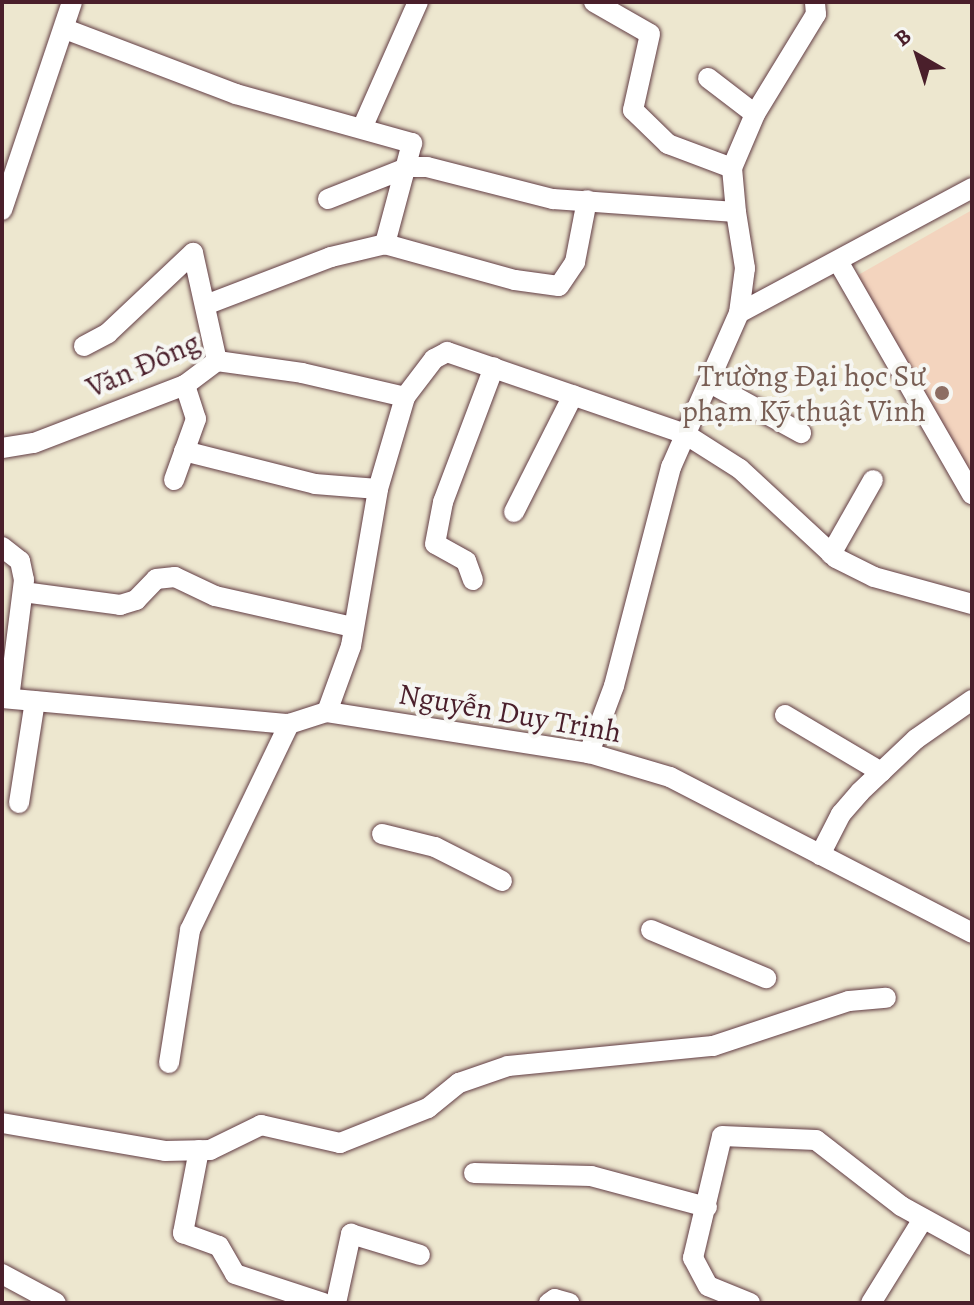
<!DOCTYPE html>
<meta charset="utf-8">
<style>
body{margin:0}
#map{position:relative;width:974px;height:1305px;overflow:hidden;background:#ede7cf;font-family:Alegreya,serif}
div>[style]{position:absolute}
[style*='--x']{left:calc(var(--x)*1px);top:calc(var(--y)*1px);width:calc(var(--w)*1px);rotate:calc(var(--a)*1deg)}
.built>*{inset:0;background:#f3d4be}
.roads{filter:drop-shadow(0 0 2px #623d44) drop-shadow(0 0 2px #623d44)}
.minor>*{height:20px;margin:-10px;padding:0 10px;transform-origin:10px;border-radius:10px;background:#fff}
.dots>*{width:22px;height:22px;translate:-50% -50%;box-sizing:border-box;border:4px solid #f6f6f2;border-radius:50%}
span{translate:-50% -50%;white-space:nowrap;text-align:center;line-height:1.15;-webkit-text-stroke:8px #f6f6f2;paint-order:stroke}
.street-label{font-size:30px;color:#4a1f2b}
.education-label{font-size:30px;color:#785e54}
.right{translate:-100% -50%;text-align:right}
.frame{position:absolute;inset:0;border:4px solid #4a1f2b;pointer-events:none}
.north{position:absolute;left:878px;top:16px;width:80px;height:80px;-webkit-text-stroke:6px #f6f6f2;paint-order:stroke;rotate:321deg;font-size:22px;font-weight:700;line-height:32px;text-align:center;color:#4a1f2b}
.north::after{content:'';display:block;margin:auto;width:28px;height:36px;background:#4a1f2b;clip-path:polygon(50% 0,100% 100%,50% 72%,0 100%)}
</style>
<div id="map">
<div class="built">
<i style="clip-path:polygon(972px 210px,972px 509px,853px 278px)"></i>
</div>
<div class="roads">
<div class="minor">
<i style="--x:594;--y:2;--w:64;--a:29.7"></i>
<i style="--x:650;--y:34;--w:78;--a:102.6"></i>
<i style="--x:633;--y:110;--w:49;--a:44.2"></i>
<i style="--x:668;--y:144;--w:68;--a:20.6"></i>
<i style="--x:732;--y:168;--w:44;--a:84.8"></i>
<i style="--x:65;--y:29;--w:183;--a:20.8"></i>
<i style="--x:236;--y:94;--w:183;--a:15.6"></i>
<i style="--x:412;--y:143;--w:105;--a:105"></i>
<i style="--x:708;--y:78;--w:59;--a:37.5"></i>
<i style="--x:363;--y:126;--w:136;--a:-66.1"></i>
<i style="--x:732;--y:168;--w:59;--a:-66.9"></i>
<i style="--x:755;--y:114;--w:117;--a:-58.6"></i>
<i style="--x:816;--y:14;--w:12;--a:-95"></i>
<i style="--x:328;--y:199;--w:87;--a:-21.6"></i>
<i style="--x:409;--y:167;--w:18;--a:0"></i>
<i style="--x:427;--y:167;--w:130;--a:14.3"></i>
<i style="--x:553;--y:199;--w:183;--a:4.1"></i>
<i style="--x:736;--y:212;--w:57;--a:80.9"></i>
<i style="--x:745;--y:268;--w:45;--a:97.6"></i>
<i style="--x:739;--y:313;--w:168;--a:113.8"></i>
<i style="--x:671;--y:467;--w:226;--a:104.6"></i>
<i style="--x:614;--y:686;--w:72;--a:110.5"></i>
<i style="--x:2;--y:210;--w:219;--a:-71.4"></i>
<i style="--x:839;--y:263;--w:267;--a:60.1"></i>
<i style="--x:208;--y:304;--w:132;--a:-20.9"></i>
<i style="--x:331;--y:257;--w:56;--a:-13.5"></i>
<i style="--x:385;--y:244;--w:135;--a:15.5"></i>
<i style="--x:515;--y:280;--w:44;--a:7.8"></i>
<i style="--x:559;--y:286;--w:29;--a:-56"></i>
<i style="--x:575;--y:262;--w:63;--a:-79"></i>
<i style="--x:739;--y:313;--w:264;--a:-28.2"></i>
<i style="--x:84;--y:346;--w:27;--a:-28"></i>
<i style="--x:108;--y:333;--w:117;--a:-43.3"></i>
<i style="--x:193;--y:253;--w:111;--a:77.5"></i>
<i style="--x:710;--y:383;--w:104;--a:28.8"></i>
<i style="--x:2;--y:448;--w:32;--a:-9"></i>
<i style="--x:34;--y:443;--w:162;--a:-21"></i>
<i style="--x:185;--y:385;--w:40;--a:-37"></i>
<i style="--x:217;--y:361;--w:86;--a:8"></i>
<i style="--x:302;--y:373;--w:106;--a:13.1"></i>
<i style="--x:184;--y:451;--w:135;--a:14.1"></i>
<i style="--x:315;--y:484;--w:63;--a:4.5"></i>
<i style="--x:174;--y:480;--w:65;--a:-70.2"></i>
<i style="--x:196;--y:419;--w:36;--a:-108"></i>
<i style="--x:514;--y:512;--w:131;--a:-63.2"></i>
<i style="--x:2;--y:547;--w:23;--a:38"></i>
<i style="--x:20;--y:561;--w:19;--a:78"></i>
<i style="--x:24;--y:580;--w:119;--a:97.2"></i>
<i style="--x:831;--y:554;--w:85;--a:-60.4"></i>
<i style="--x:473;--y:580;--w:20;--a:-110"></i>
<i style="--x:466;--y:561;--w:35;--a:-151"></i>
<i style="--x:435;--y:544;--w:43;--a:-79.2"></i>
<i style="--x:443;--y:502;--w:144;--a:-69.3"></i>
<i style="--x:23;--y:592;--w:98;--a:7.6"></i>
<i style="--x:120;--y:605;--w:17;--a:-17"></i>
<i style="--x:136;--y:600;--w:29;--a:-46"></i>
<i style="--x:156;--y:579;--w:19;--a:-6"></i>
<i style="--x:175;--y:577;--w:44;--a:25.4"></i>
<i style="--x:215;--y:596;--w:141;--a:12.7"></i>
<i style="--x:2;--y:698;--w:288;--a:5.2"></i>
<i style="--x:289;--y:724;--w:40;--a:-18"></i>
<i style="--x:327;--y:712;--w:265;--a:8.9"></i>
<i style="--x:589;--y:753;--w:84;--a:16.5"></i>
<i style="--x:670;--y:777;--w:340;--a:27.3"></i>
<i style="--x:327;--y:712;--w:70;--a:-70"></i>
<i style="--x:351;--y:646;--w:159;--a:-80.2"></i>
<i style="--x:378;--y:489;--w:96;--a:-73.6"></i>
<i style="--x:405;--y:397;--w:48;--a:-52.7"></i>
<i style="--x:434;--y:359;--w:15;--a:-28"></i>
<i style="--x:447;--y:352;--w:252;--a:19"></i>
<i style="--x:685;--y:434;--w:65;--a:32.5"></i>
<i style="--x:740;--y:469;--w:131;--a:42.8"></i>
<i style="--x:836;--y:558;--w:42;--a:26.6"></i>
<i style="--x:874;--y:577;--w:102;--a:15.4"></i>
<i style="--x:785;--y:715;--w:112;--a:30.7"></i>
<i style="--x:19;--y:803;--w:103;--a:-81.1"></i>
<i style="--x:382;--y:834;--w:55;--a:13.8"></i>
<i style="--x:435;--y:847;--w:75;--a:26.9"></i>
<i style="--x:820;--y:855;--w:46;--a:-62.9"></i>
<i style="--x:841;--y:814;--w:29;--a:-49"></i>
<i style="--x:860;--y:792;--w:77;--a:-43.4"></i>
<i style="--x:916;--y:739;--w:68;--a:-34.9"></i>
<i style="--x:651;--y:930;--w:125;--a:22.7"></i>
<i style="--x:169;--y:1063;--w:135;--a:-81"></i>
<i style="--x:190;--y:930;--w:229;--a:-64.3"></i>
<i style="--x:2;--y:1123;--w:165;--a:9.7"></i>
<i style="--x:165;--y:1151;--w:45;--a:-1.3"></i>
<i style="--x:210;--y:1150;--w:57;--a:-26.1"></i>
<i style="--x:261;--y:1125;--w:81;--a:12.8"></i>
<i style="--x:340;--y:1143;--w:95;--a:-21.7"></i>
<i style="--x:428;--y:1108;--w:40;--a:-39"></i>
<i style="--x:459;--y:1083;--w:52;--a:-19.1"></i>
<i style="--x:508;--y:1066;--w:206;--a:-5.6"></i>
<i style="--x:713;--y:1046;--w:143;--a:-18.3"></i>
<i style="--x:849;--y:1001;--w:37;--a:-5"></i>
<i style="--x:199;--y:1150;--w:85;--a:100.9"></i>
<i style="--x:183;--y:1233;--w:38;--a:20"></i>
<i style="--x:219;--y:1246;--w:32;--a:60"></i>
<i style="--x:235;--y:1274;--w:93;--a:18.2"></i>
<i style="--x:474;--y:1173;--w:117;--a:1.5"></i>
<i style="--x:591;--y:1176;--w:120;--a:15"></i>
<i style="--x:2;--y:1274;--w:61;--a:28.2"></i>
<i style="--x:336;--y:1303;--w:71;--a:-77.7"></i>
<i style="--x:351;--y:1234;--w:72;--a:16.9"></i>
<i style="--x:549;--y:1303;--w:7;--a:-34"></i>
<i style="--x:555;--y:1299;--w:15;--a:16"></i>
<i style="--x:750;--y:1303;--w:45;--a:-158"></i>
<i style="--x:708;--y:1286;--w:32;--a:-118"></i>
<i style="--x:693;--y:1258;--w:125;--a:-76.6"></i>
<i style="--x:722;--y:1136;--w:94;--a:2.4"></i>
<i style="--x:816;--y:1140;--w:108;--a:37.8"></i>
<i style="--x:901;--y:1206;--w:81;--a:28.8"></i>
<i style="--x:871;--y:1303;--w:99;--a:-58.2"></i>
</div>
</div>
<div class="dots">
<i style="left:942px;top:393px;background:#8d6e63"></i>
</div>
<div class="street-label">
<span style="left:143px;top:365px;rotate:-24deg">Văn Đông</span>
<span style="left:510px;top:713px;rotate:10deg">Nguyễn Duy Trinh</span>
</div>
<div class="education-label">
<span class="right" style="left:926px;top:393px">Trường Đại học Sư<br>phạm Kỹ thuật Vinh</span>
</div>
<div class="frame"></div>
<div class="north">B</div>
</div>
